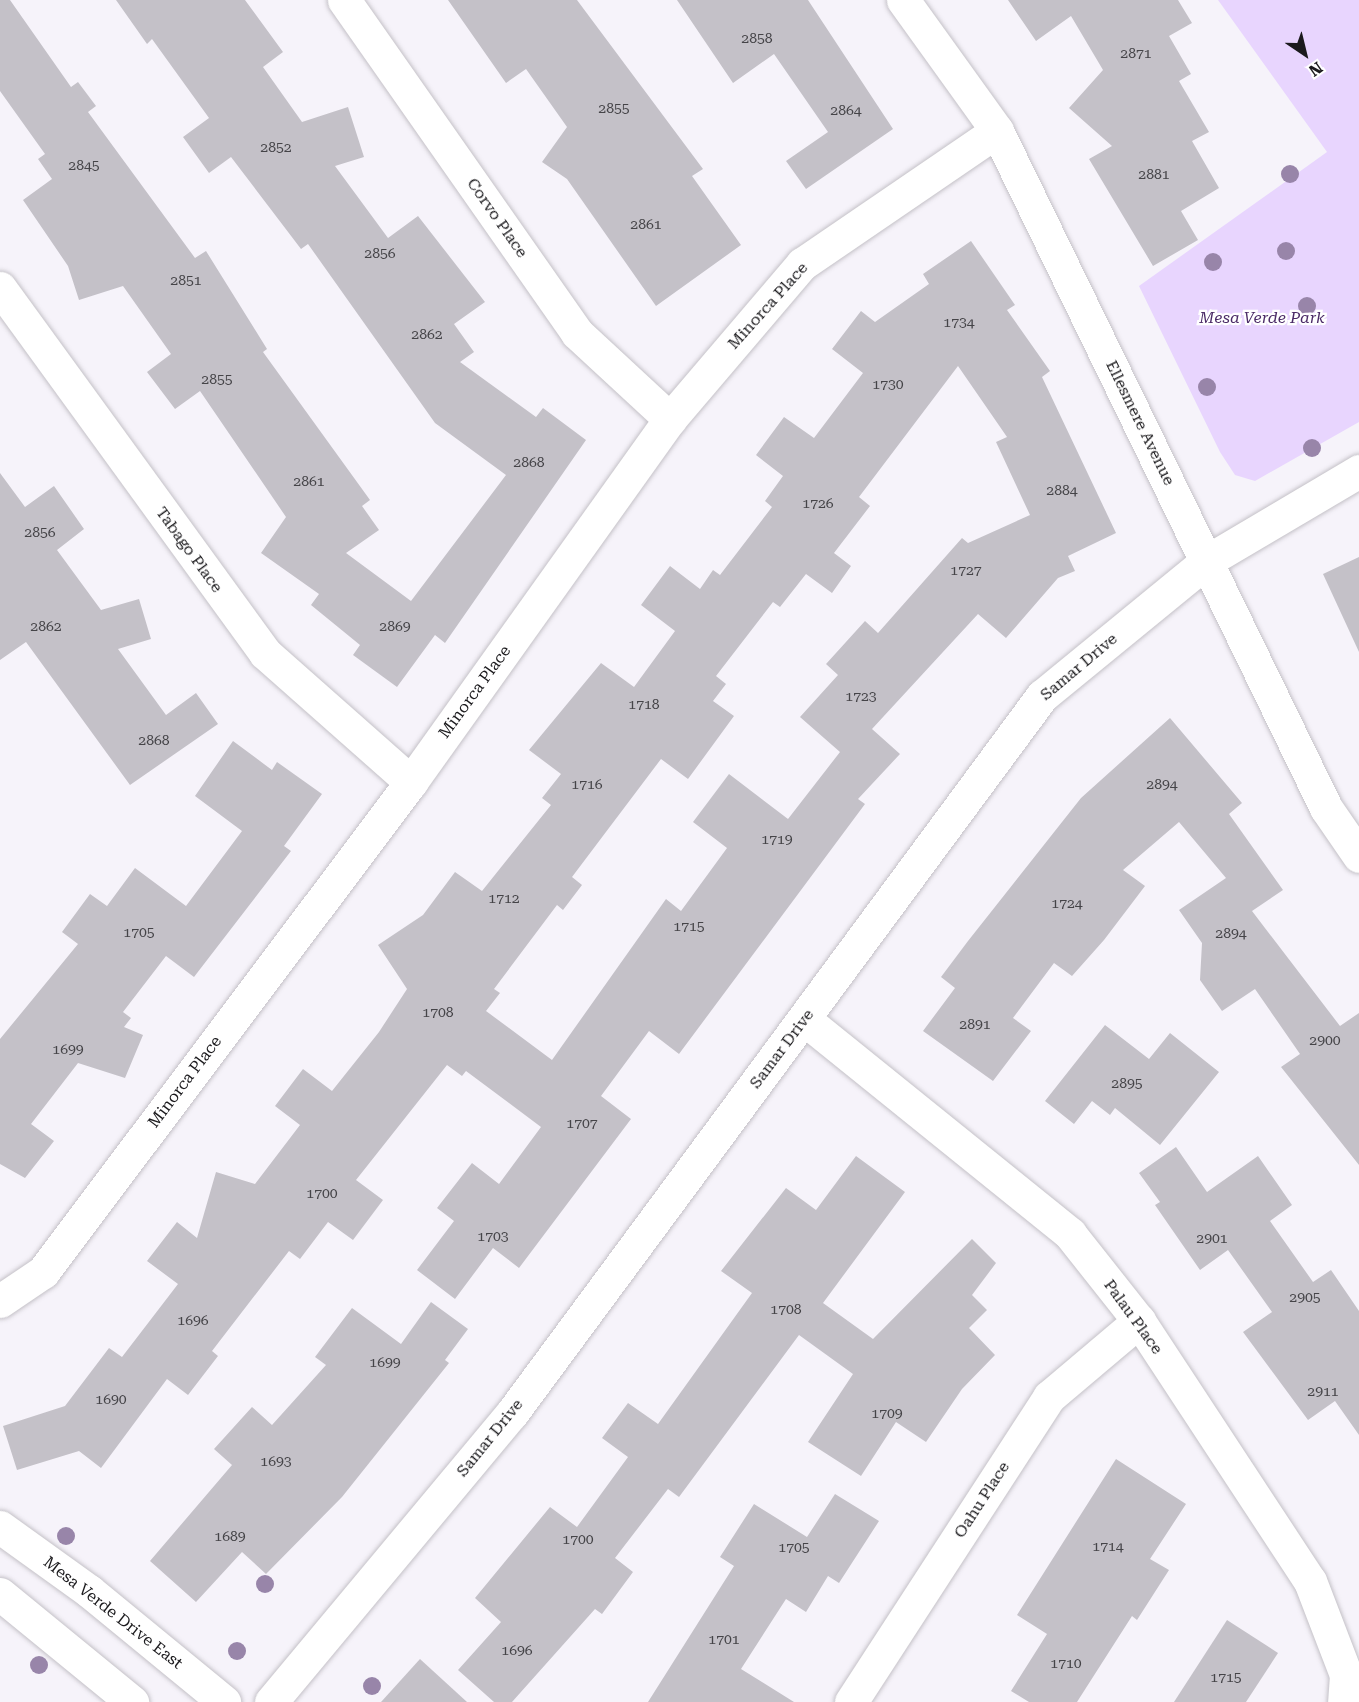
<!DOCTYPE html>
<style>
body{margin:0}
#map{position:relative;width:1359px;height:1702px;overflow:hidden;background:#f6f3fa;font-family:"Roboto Serif",serif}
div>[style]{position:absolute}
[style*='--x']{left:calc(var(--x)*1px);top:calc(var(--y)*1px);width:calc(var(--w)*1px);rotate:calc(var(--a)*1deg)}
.green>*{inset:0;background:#e8d5fe}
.building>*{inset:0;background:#c4c1c8}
.roads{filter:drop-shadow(0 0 2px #c4c1c7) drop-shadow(0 0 2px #c4c1c7)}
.minor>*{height:33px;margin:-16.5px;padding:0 16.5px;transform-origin:16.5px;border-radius:16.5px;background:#fff}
.trees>*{width:18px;height:18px;margin:-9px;border-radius:50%;background:#9885a9}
span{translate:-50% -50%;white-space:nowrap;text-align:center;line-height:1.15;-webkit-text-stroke:4.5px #fff;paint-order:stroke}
.number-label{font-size:14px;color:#454448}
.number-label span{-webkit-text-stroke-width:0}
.street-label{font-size:16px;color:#1b1a1d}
.park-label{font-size:16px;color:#4b2b67;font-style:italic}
.north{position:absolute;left:1275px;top:24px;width:60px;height:60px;-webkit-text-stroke:4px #fff;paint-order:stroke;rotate:145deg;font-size:16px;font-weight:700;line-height:24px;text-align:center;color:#1b1a1d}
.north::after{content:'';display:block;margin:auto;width:21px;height:27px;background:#1b1a1d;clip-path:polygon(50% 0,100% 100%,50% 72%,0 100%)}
</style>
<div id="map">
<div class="green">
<i style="clip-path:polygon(1218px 0,1359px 0,1359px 422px,1255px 481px,1235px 475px,1220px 452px,1139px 286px,1327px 152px)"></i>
</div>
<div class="building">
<i style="clip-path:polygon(0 0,10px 0,71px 87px,78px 82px,96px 106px,88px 112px,195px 258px,206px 251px,267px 349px,263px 352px,370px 500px,362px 506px,379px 530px,346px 553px,411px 601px,506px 475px,435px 423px,308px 244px,301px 249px,231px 157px,209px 173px,183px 137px,209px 118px,152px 39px,147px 44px,116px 0,245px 0,283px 52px,263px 67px,302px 122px,348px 107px,364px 157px,335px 166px,388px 238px,418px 216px,485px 302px,454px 324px,474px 352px,460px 362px,536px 417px,543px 408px,586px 440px,445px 643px,435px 635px,397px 687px,353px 655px,360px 645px,311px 605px,319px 594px,261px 553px,286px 517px,200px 391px,175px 409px,147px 372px,171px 354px,123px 286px,79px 300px,68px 266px,23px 200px,52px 179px,38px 159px,45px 154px,0 91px)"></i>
<i style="clip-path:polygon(448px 0,577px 0,703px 169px,692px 176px,741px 245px,656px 306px,567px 179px,542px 162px,567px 127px,526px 69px,506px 83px)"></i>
<i style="clip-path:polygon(677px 0,808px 0,893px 129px,806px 189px,786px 161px,828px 132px,774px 54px,733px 83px)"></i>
<i style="clip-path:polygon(1008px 0,1178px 0,1192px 23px,1169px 36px,1191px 74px,1179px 81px,1209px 132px,1192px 141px,1219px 188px,1181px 211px,1198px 240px,1153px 266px,1089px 159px,1112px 146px,1069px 108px,1103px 70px,1071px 16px,1036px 41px)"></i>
<i style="clip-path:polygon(evenodd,971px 241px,1015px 305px,1007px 310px,1050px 371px,1042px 377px,1116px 533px,1068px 556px,1075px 571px,1058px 578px,1006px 638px,978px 614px,872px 729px,900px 754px,858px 799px,865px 804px,679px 1054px,649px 1031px,601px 1096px,631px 1119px,519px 1268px,493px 1248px,455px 1299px,417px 1270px,454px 1221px,437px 1208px,472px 1163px,499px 1184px,541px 1127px,466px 1071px,462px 1076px,447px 1065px,356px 1180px,383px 1200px,353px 1240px,328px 1222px,300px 1259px,289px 1251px,212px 1351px,218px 1356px,188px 1395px,167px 1379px,101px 1468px,79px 1451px,17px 1470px,3px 1426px,65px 1406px,109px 1348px,122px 1357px,178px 1284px,147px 1261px,177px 1222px,197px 1238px,216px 1172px,255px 1184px,300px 1125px,275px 1106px,303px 1069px,332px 1091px,379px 1032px,407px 989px,378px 945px,423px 915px,455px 872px,482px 891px,551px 805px,542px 798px,561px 774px,529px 750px,601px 663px,634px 687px,675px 631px,641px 605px,670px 566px,700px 589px,713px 570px,720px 575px,772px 507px,765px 501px,783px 476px,756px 455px,784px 417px,814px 438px,863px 373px,832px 349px,861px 311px,875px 322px,929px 284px,923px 274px,971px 241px,958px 366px,1007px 437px,996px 442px,1030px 515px,968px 543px,962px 538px,878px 633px,865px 621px,826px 664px,838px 675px,800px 717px,840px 752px,788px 819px,729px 774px,693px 822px,727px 848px,681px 911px,666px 899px,552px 1060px,486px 1011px,500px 993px,494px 989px,557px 905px,563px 910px,582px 885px,572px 877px,661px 759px,688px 779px,734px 716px,713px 701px,726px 684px,716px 676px,773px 602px,780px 607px,806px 574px,832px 593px,851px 566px,834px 553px,870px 506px,859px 497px,958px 366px)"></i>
<i style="clip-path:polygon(0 473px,25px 507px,54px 486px,84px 529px,57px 550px,101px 610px,139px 599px,151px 639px,118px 649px,166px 715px,196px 693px,218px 724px,130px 785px,26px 642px,0 660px)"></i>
<i style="clip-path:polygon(1359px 557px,1359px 652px,1323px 574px)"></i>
<i style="clip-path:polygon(1170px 718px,1242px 803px,1229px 814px,1283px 890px,1252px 911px,1340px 1026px,1359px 1013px,1359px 1165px,1281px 1067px,1300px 1054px,1255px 989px,1222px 1011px,1200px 980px,1202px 943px,1179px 910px,1226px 878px,1179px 822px,1123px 870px,1145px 886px,1104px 940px,1072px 976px,1054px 963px,1013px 1018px,1031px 1031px,993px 1081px,923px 1031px,955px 988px,941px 977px,968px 941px,1081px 798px)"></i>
<i style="clip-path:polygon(233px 741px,272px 770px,277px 762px,322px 794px,284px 846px,291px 851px,194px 977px,166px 956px,123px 1012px,131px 1018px,124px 1027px,143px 1035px,125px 1078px,78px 1063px,31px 1124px,54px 1141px,25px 1178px,0 1164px,0 1039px,78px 944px,62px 932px,90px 894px,107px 906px,135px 868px,186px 906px,242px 831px,195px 796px)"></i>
<i style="clip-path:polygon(1105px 1025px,1149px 1059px,1170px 1033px,1219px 1072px,1160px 1145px,1115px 1108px,1110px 1115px,1092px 1101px,1074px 1124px,1045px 1101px)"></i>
<i style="clip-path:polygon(1176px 1147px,1207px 1192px,1258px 1156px,1292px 1205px,1270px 1221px,1313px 1282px,1331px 1270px,1359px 1311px,1359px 1435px,1335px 1401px,1308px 1420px,1243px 1332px,1272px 1312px,1228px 1250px,1200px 1270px,1155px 1205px,1160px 1202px,1139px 1173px)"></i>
<i style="clip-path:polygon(856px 1156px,905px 1192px,823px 1303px,873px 1339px,972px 1239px,996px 1263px,972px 1295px,987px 1310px,969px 1328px,995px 1355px,962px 1389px,926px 1442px,896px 1422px,861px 1476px,808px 1442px,853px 1374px,799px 1335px,679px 1497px,668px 1489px,615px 1558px,633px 1572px,602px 1614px,595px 1609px,512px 1702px,494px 1702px,458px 1670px,501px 1622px,475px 1598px,550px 1507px,577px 1527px,628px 1457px,602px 1438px,628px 1403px,658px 1424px,752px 1293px,721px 1271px,786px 1188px,816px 1210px)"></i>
<i style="clip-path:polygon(431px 1302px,468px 1329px,445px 1360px,449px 1363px,342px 1497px,266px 1574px,242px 1552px,196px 1602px,150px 1561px,232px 1465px,214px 1449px,252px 1407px,272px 1425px,326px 1365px,315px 1357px,352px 1308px,401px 1344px)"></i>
<i style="clip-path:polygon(1116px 1459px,1186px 1504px,1150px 1559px,1169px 1570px,1137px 1620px,1132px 1616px,1077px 1702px,1029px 1702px,1011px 1691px,1047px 1634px,1017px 1615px)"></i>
<i style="clip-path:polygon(835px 1494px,879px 1521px,839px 1583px,828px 1576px,806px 1612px,786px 1599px,741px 1669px,794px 1702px,648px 1702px,734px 1566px,720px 1557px,754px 1504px,807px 1537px)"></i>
<i style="clip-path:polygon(1227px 1620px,1278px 1653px,1246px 1702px,1174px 1702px)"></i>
<i style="clip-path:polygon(420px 1659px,467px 1702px,381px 1702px)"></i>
</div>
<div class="roads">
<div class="minor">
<i style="--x:344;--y:0;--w:406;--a:55"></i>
<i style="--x:577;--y:333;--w:127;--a:42.8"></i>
<i style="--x:903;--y:0;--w:161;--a:54.3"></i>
<i style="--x:997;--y:131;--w:753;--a:64.08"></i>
<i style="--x:1326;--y:808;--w:58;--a:55.5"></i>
<i style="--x:0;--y:288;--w:451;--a:54"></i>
<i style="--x:265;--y:653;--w:195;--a:41.5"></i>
<i style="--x:804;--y:1019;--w:342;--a:38.9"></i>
<i style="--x:1070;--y:1234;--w:111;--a:51.6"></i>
<i style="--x:1139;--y:1321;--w:311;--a:56.7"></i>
<i style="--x:1310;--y:1581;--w:101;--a:69"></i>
<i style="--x:1346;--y:1675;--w:27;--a:94"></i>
<i style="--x:0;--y:1301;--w:52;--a:-34"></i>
<i style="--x:43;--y:1272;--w:613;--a:-53.09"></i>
<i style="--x:411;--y:782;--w:446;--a:-54.5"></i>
<i style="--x:670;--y:419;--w:204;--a:-49.6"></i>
<i style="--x:802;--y:264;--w:236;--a:-34.3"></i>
<i style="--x:0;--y:1527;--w:110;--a:35.7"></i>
<i style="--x:89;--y:1591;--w:175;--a:39.4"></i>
<i style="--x:0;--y:1594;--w:171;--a:39.3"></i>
<i style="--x:271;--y:1702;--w:376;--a:-50.2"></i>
<i style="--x:512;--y:1413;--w:892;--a:-53.53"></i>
<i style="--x:1042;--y:696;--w:213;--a:-39.3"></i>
<i style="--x:1207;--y:561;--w:177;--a:-30.6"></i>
<i style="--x:851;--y:1702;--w:364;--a:-57"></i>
<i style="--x:1049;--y:1397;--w:118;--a:-40.2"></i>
</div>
</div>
<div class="trees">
<i style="left:1290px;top:174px"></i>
<i style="left:1286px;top:251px"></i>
<i style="left:1213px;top:262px"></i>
<i style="left:1307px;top:306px"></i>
<i style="left:1207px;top:387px"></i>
<i style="left:1312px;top:448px"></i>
<i style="left:66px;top:1536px"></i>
<i style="left:265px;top:1584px"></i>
<i style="left:237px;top:1651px"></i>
<i style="left:39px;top:1665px"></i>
<i style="left:372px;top:1686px"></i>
</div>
<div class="number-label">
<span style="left:757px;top:38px">2858</span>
<span style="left:1136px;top:53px">2871</span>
<span style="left:614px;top:108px">2855</span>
<span style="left:846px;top:110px">2864</span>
<span style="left:276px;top:147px">2852</span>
<span style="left:84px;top:165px">2845</span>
<span style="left:1154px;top:174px">2881</span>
<span style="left:646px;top:224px">2861</span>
<span style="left:380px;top:253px">2856</span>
<span style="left:186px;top:280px">2851</span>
<span style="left:959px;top:322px">1734</span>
<span style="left:427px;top:334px">2862</span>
<span style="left:217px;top:379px">2855</span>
<span style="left:888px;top:384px">1730</span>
<span style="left:529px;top:462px">2868</span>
<span style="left:309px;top:481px">2861</span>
<span style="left:1062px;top:490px">2884</span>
<span style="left:818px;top:503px">1726</span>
<span style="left:40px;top:532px">2856</span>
<span style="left:966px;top:570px">1727</span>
<span style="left:46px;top:626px">2862</span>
<span style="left:395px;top:626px">2869</span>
<span style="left:861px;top:696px">1723</span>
<span style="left:644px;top:704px">1718</span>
<span style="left:154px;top:740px">2868</span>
<span style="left:587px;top:784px">1716</span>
<span style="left:1162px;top:784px">2894</span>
<span style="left:777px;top:839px">1719</span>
<span style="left:504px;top:898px">1712</span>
<span style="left:1067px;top:903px">1724</span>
<span style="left:689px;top:926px">1715</span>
<span style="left:139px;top:932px">1705</span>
<span style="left:1231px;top:933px">2894</span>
<span style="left:438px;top:1012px">1708</span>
<span style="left:975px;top:1024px">2891</span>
<span style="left:1325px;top:1040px">2900</span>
<span style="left:68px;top:1049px">1699</span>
<span style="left:1127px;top:1083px">2895</span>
<span style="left:582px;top:1123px">1707</span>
<span style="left:322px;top:1193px">1700</span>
<span style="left:493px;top:1236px">1703</span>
<span style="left:1212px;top:1238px">2901</span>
<span style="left:1305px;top:1297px">2905</span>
<span style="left:786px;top:1309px">1708</span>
<span style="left:193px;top:1320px">1696</span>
<span style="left:385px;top:1362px">1699</span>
<span style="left:1323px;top:1391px">2911</span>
<span style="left:111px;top:1399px">1690</span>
<span style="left:887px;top:1413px">1709</span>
<span style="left:276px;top:1461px">1693</span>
<span style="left:230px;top:1536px">1689</span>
<span style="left:578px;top:1539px">1700</span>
<span style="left:1108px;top:1546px">1714</span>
<span style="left:794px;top:1547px">1705</span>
<span style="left:724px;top:1639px">1701</span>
<span style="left:517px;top:1650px">1696</span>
<span style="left:1066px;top:1663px">1710</span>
<span style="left:1226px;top:1677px">1715</span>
</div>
<div class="street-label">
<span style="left:497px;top:218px;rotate:55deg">Corvo Place</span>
<span style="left:768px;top:306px;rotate:-48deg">Minorca Place</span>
<span style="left:1140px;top:423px;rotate:64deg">Ellesmere Avenue</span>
<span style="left:189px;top:550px;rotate:54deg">Tabago Place</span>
<span style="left:1079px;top:667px;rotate:-40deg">Samar Drive</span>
<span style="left:475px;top:692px;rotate:-54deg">Minorca Place</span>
<span style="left:782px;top:1049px;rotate:-53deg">Samar Drive</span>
<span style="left:185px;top:1082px;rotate:-53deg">Minorca Place</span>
<span style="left:1133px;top:1317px;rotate:54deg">Palau Place</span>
<span style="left:490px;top:1438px;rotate:-51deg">Samar Drive</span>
<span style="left:982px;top:1500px;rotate:-57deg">Oahu Place</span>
<span style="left:113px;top:1613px;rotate:38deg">Mesa Verde Drive East</span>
</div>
<div class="park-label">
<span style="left:1262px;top:318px">Mesa Verde Park</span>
</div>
<div class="north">N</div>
</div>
